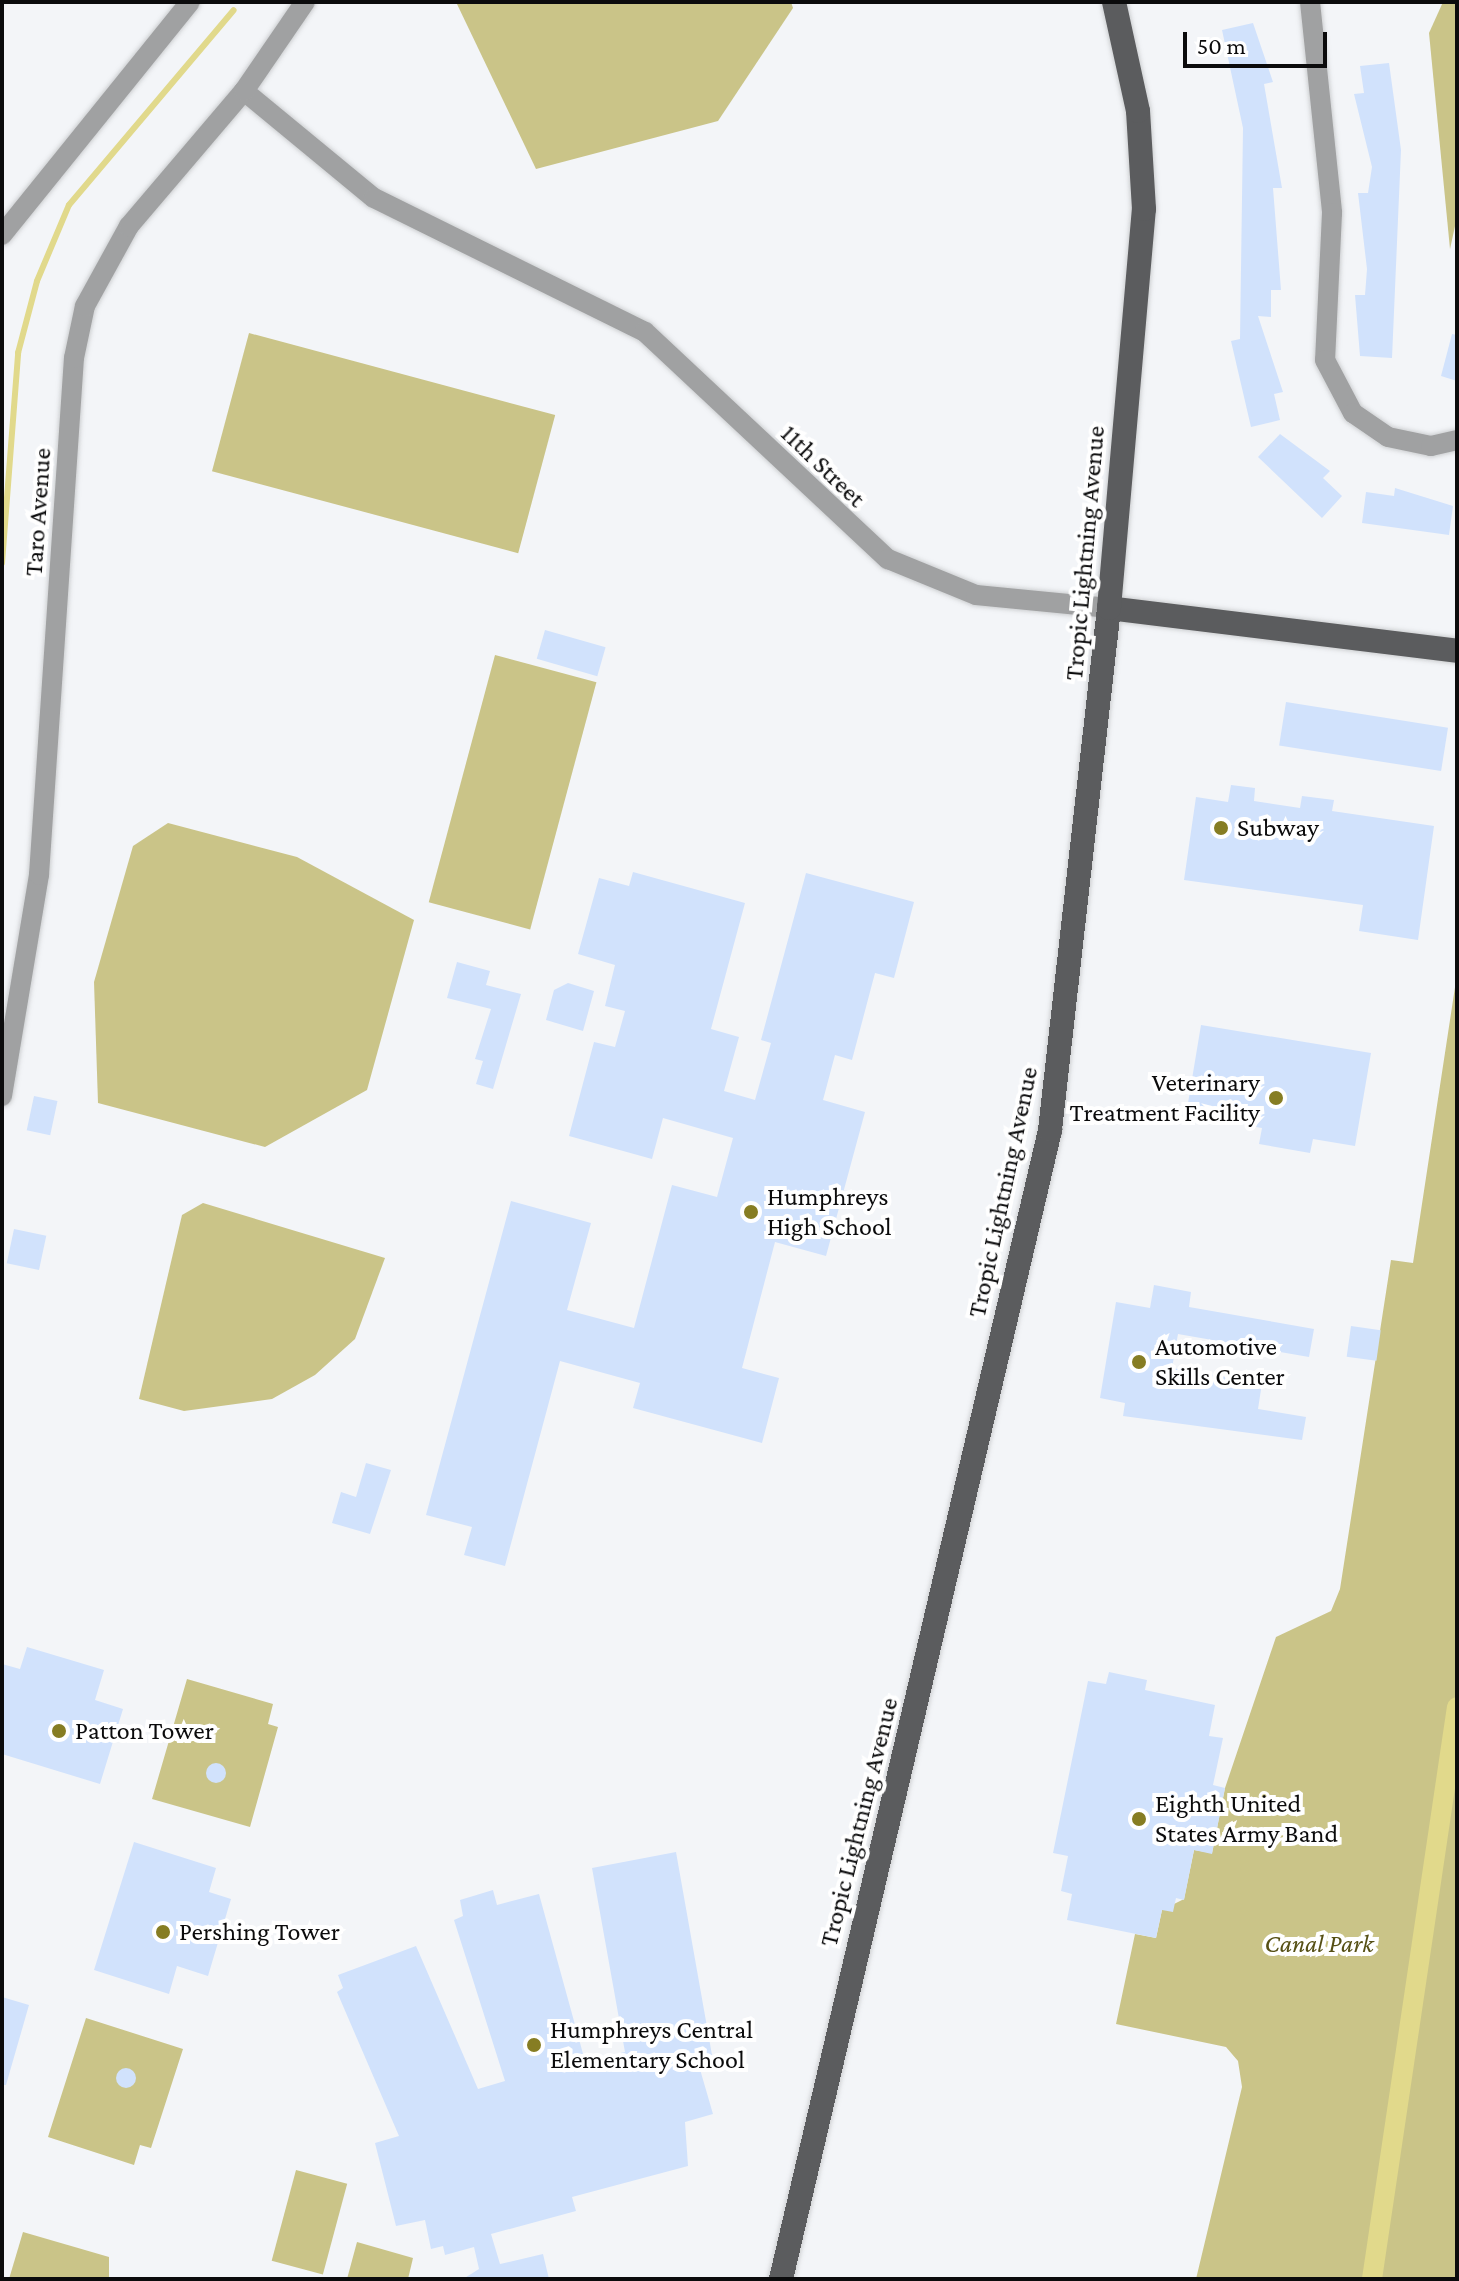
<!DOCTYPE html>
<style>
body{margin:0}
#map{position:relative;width:1459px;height:2281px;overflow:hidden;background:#f3f5f8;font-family:"Crimson Pro",serif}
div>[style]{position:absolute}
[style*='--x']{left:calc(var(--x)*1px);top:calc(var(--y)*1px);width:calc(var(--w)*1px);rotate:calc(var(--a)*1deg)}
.green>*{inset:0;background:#cac488;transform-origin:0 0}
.stream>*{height:6px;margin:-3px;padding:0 3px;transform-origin:3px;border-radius:3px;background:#e1d98b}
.canal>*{height:20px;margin:-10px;padding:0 10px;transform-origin:10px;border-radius:10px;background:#e1d98b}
.building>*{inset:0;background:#d1e2fc;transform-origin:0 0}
.round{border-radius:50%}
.roads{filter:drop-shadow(0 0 2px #ced0d2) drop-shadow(0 0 2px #ced0d2)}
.minor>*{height:20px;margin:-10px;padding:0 10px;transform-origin:10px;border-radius:10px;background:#a0a1a2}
.major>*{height:24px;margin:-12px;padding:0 12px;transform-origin:12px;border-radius:12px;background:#5b5c5e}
.dots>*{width:22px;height:22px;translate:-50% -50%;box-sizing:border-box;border:4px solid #fff;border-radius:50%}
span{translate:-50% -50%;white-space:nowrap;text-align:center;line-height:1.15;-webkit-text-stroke:8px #fff;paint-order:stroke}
.street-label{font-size:26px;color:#0b0b0c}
.poi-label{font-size:26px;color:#0b0b0c}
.left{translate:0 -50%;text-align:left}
.right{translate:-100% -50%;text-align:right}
.park-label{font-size:26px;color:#554f14;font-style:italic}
.frame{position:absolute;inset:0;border:4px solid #0b0b0c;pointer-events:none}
.scale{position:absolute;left:1183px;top:32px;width:144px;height:36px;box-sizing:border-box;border:4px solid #0b0b0c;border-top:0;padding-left:10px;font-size:24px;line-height:28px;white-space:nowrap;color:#0b0b0c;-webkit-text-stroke:6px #fff;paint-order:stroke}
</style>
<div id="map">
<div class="green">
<i style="clip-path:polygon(456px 2px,791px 2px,793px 8px,718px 121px,536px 169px)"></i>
<i style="clip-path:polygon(1443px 2px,1457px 2px,1457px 217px,1450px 249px,1429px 33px)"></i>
<i style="left:249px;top:333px;width:317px;height:143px;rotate:15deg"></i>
<i style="left:495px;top:655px;width:105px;height:256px;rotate:15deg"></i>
<i style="clip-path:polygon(168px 823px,297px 857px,414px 920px,367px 1090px,265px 1147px,98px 1103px,94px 982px,133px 846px)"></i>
<i style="clip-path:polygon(1457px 974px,1457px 2279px,1196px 2279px,1242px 2087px,1238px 2061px,1226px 2047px,1116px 2024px,1135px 1934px,1156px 1938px,1162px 1910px,1184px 1899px,1194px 1850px,1212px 1853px,1225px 1788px,1276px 1637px,1331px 1611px,1340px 1589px,1391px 1260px,1413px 1263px)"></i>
<i style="clip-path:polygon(203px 1203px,385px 1258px,355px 1339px,315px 1375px,272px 1399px,184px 1411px,139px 1399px,182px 1215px)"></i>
<i style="clip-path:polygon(187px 1679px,273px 1704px,268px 1724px,278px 1727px,250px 1827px,152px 1799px)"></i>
<i style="clip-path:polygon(86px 2018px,183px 2049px,151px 2148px,140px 2145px,134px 2165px,48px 2137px)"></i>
<i style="left:296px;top:2170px;width:53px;height:94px;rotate:15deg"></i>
<i style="clip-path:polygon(23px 2232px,109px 2257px,109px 2279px,9px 2279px)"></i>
<i style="clip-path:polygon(357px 2242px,413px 2258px,408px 2279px,347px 2279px)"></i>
</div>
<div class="stream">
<i style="--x:2;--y:563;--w:211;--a:-85.6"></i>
<i style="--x:18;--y:353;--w:74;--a:-75.2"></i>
<i style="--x:37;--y:281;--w:82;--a:-67.2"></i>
<i style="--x:69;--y:205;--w:255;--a:-49.8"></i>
</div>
<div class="canal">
<i style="--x:1372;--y:2279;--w:578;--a:-81.55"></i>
</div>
<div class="building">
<i style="clip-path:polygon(1253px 23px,1273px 82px,1264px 84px,1282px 188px,1273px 188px,1281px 290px,1271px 290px,1271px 317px,1258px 316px,1283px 392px,1274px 394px,1280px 420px,1251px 427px,1231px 341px,1240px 339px,1243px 128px,1222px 30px)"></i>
<i style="clip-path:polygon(1389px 63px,1401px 150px,1392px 358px,1360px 356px,1355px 295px,1365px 295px,1367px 269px,1358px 193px,1368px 193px,1372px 167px,1354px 94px,1364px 93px,1360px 66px)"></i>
<i style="clip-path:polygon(1452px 334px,1457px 335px,1457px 381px,1441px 376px)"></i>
<i style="clip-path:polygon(1280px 434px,1330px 471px,1323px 478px,1342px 496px,1322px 518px,1258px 457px)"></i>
<i style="clip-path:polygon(1395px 488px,1453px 506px,1449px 535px,1362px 523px,1366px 492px,1394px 496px)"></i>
<i style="left:545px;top:630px;width:63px;height:30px;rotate:16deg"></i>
<i style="left:1286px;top:702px;width:164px;height:44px;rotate:9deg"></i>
<i style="clip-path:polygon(1231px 785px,1255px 788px,1254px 801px,1300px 808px,1302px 796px,1334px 800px,1332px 811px,1434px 826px,1418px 940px,1359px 931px,1363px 905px,1184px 880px,1196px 797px,1228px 802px)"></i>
<i style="clip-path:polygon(633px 872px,745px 903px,711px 1029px,739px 1037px,724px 1091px,755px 1100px,771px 1043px,761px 1040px,806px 873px,914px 902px,894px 978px,875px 973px,852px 1060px,835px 1055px,823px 1100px,865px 1112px,826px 1256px,775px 1242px,742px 1368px,779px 1378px,762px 1443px,633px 1408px,640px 1383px,560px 1361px,505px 1566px,464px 1555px,472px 1527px,426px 1515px,511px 1201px,591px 1223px,567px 1310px,634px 1328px,672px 1185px,717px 1197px,733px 1138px,663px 1118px,652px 1159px,569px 1136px,594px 1042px,615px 1047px,625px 1011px,605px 1006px,615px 965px,578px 954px,599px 878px,629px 886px)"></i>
<i style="clip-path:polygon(457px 962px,490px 971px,486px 985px,521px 994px,493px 1089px,476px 1084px,483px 1061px,475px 1059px,491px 1009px,447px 998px)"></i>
<i style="clip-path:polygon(568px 983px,594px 991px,583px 1031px,546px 1020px,554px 990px)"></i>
<i style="clip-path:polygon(1201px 1025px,1371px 1053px,1355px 1146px,1313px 1139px,1310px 1153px,1259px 1144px,1262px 1128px,1186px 1115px)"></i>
<i style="left:34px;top:1096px;width:24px;height:35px;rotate:12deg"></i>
<i style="left:14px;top:1229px;width:33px;height:35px;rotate:12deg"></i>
<i style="clip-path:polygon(1154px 1285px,1191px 1292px,1189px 1307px,1314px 1329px,1309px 1357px,1178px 1334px,1172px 1368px,1262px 1383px,1258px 1409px,1306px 1417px,1302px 1440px,1123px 1416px,1125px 1403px,1100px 1398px,1116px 1302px,1150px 1308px)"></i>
<i style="left:1351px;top:1326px;width:30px;height:31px;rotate:8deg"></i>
<i style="clip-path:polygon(366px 1463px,391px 1470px,370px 1534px,332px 1523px,341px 1492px,356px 1497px)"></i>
<i style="clip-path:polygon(27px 1647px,104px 1670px,95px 1700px,123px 1709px,100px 1784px,2px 1754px,2px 1664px,20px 1669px)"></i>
<i style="clip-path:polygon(1109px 1672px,1147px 1680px,1145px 1690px,1215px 1705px,1209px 1736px,1223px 1738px,1213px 1785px,1225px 1788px,1212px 1854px,1194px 1850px,1184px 1900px,1176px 1898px,1173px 1912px,1162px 1910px,1156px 1938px,1067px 1920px,1072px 1894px,1061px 1891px,1068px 1856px,1053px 1853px,1088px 1681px,1106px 1684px)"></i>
<i class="round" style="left:206px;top:1763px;width:20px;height:20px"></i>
<i style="clip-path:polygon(134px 1842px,216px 1868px,209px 1892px,231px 1899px,208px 1976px,177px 1966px,169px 1994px,94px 1970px)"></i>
<i style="clip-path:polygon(676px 1852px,712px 2055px,697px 2059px,713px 2114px,685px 2122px,688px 2166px,572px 2197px,576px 2211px,491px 2234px,500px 2264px,543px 2254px,549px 2279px,463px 2279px,479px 2269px,474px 2247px,445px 2255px,443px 2246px,431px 2249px,425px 2220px,396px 2226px,375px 2143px,399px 2136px,337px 1992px,343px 1988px,338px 1975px,416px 1946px,478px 2089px,505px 2081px,454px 1920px,463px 1916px,460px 1900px,493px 1890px,497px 1905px,539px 1894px,585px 2061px,625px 2052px,592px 1868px)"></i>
<i style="clip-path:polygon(2px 1997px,29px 2005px,6px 2085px,2px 2085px)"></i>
<i class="round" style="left:116px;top:2068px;width:20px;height:20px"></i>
</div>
<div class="roads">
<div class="minor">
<i style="--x:1310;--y:2;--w:212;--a:84"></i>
<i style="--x:1332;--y:213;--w:147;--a:92.7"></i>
<i style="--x:1325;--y:360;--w:60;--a:62.2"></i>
<i style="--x:1353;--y:413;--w:42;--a:34.4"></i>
<i style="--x:1388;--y:437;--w:44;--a:11.8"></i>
<i style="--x:1431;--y:446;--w:27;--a:-13"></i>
<i style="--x:244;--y:91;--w:168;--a:39.5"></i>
<i style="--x:374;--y:198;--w:302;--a:26.3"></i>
<i style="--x:645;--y:332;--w:333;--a:43.1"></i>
<i style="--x:888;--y:559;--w:95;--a:22.2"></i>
<i style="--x:976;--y:595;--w:134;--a:5.6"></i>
<i style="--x:2;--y:235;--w:299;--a:-51.1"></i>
<i style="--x:2;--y:1096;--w:224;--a:-80.5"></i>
<i style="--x:39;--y:875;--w:518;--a:-86.13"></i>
<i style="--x:74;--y:358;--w:53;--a:-78.1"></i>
<i style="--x:85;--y:306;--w:91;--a:-61.2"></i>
<i style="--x:129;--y:226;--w:177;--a:-49.6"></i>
<i style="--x:244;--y:91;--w:108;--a:-55.6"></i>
</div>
<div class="major">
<i style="--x:1109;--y:608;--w:351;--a:7"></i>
<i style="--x:781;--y:2279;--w:1180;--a:-76.82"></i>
<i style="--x:1050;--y:1130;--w:525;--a:-83.55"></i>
<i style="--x:1109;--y:608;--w:401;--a:-85"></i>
<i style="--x:1144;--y:209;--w:98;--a:-93.5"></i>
<i style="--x:1138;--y:111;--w:112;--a:-102.4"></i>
</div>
</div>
<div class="dots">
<i style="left:1221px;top:828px;background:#867d23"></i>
<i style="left:1276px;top:1098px;background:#867d23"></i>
<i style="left:751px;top:1212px;background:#867d23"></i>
<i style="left:1139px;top:1362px;background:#867d23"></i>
<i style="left:59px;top:1731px;background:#867d23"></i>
<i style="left:1139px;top:1819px;background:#867d23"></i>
<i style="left:163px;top:1932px;background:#867d23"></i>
<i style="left:534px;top:2045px;background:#867d23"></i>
</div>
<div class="street-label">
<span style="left:823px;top:466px;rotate:44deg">11th Street</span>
<span style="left:38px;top:512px;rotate:-86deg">Taro Avenue</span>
<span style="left:1085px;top:553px;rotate:-85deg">Tropic Lightning Avenue</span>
<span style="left:1003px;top:1192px;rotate:-78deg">Tropic Lightning Avenue</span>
<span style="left:859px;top:1822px;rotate:-76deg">Tropic Lightning Avenue</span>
</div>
<div class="poi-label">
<span class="left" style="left:1237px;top:828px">Subway</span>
<span class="right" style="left:1260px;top:1098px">Veterinary<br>Treatment Facility</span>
<span class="left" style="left:767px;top:1212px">Humphreys<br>High School</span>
<span class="left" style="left:1155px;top:1362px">Automotive<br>Skills Center</span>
<span class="left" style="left:75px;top:1731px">Patton Tower</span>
<span class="left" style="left:1155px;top:1819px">Eighth United<br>States Army Band</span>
<span class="left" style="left:179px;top:1932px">Pershing Tower</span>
<span class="left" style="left:550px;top:2045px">Humphreys Central<br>Elementary School</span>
</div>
<div class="park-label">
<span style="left:1319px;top:1944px">Canal Park</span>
</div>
<div class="frame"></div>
<div class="scale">50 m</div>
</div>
